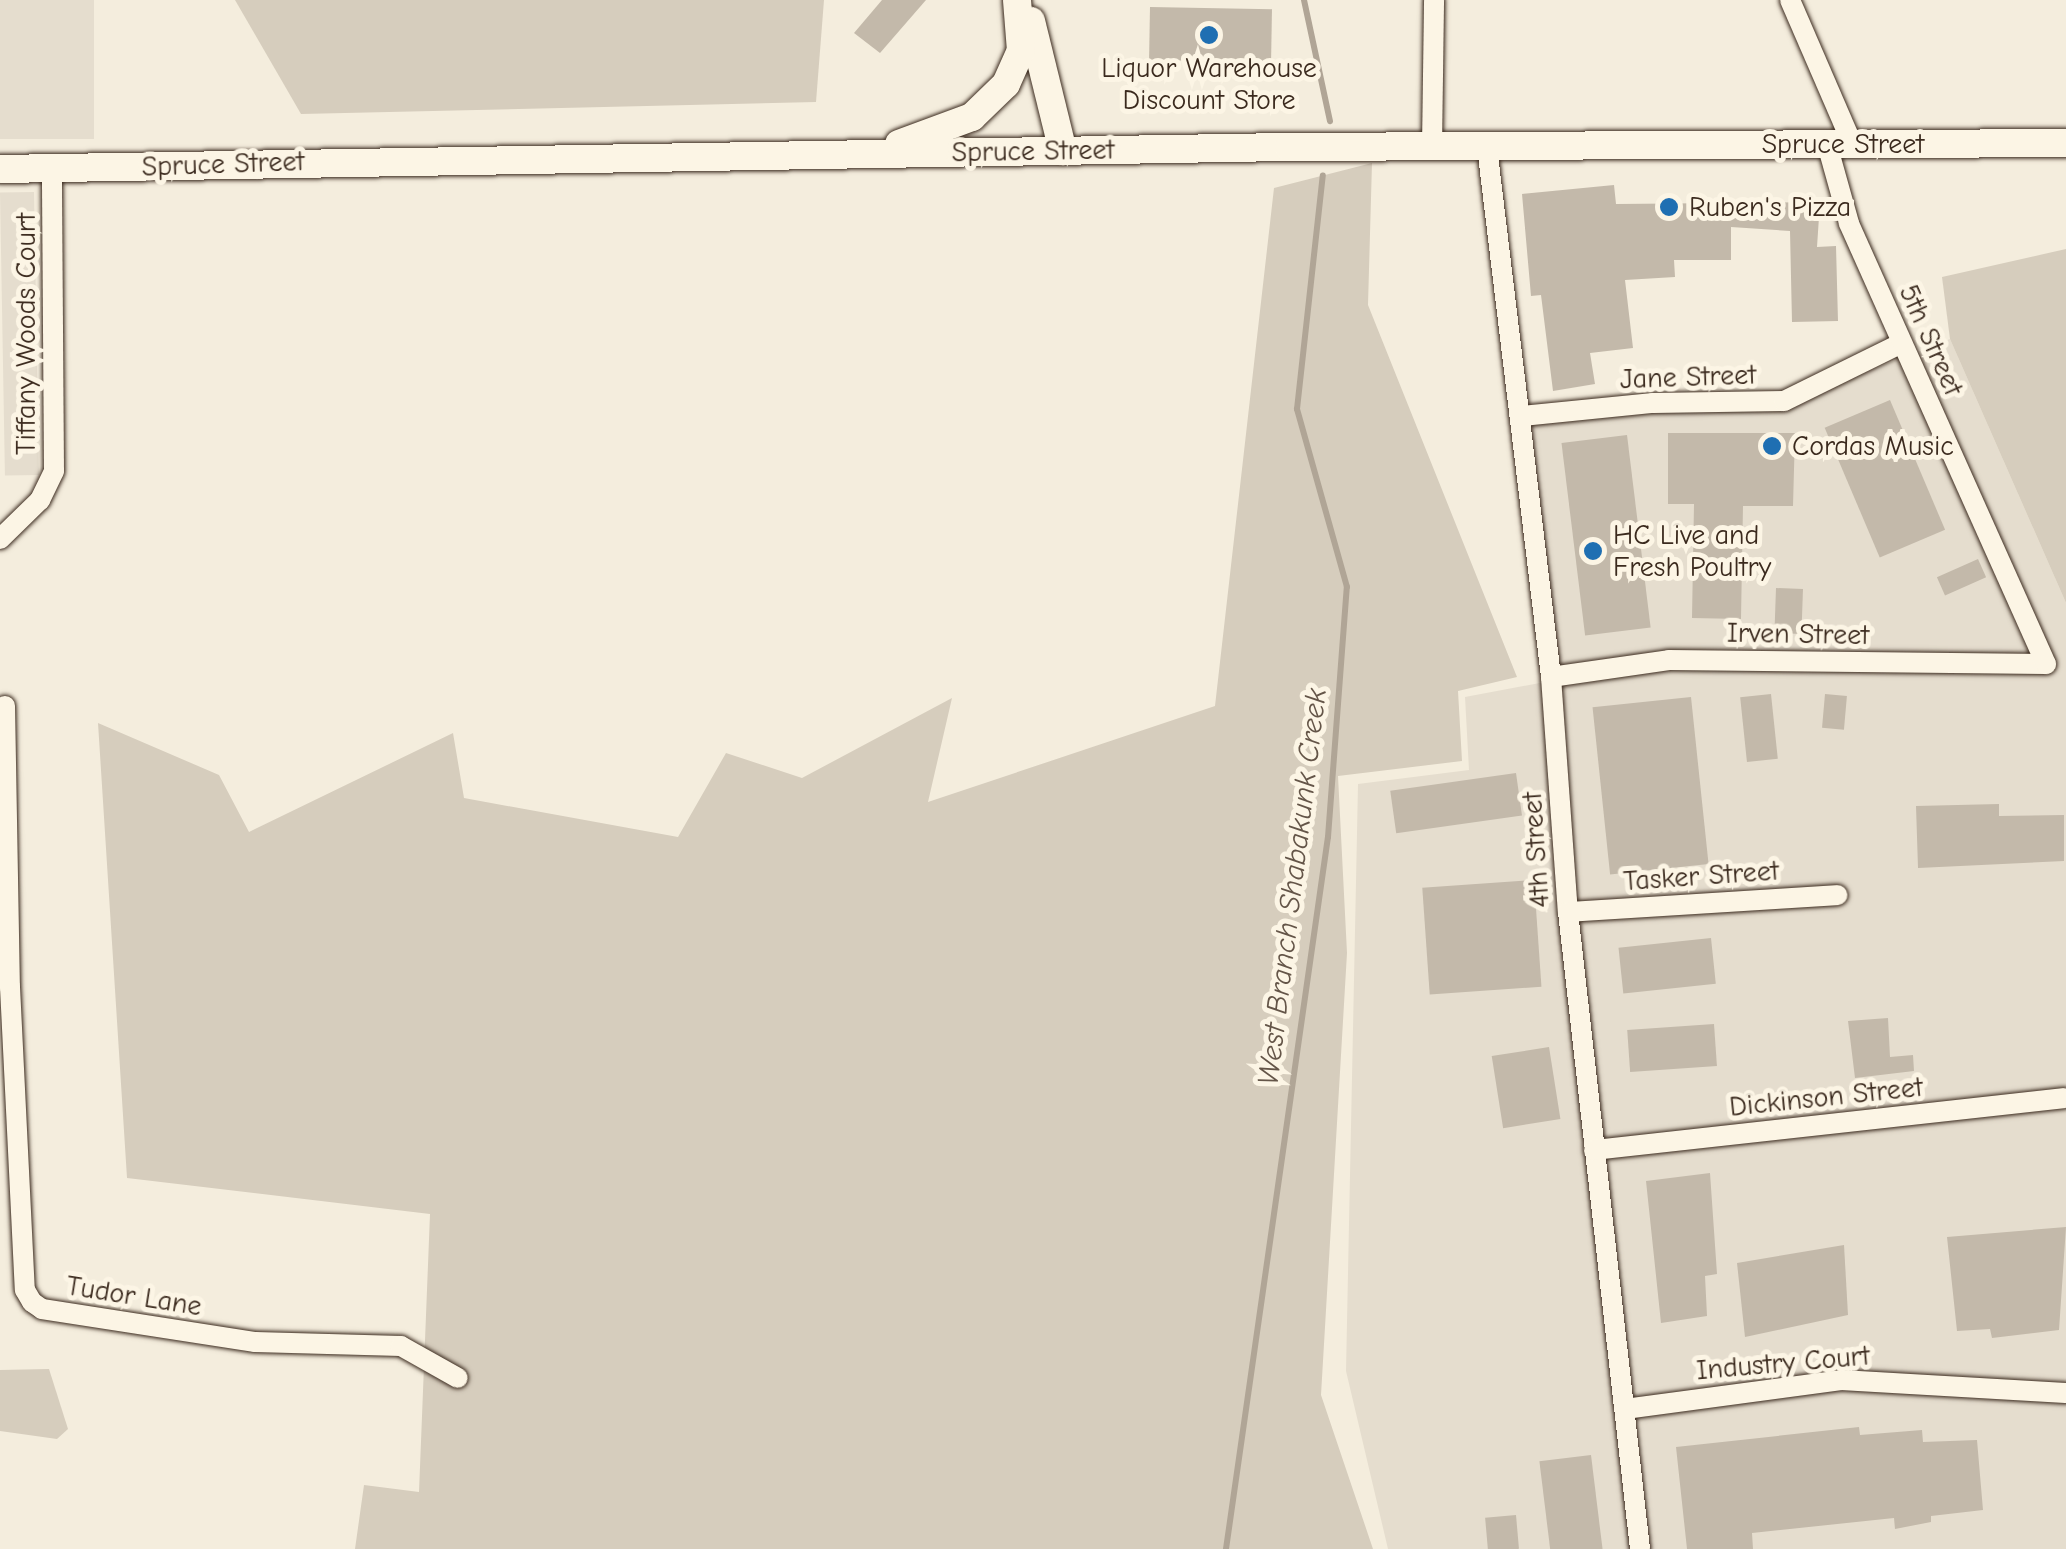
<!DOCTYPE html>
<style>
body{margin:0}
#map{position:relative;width:2066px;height:1549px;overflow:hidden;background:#f4eddd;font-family:"Comic Neue",sans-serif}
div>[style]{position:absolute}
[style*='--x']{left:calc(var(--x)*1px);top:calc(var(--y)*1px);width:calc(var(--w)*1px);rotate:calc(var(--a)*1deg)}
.built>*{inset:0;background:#e5ddce;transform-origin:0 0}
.green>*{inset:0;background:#d6cdbd}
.stream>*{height:6px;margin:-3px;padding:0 3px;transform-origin:3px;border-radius:3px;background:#b0a596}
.building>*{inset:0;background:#c3b9aa;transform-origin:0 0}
.roads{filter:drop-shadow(0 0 2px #3b2a1e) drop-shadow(0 0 2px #3b2a1e)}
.street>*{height:20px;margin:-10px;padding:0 10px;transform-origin:10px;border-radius:10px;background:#fcf5e5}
.secondary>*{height:28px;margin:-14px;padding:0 14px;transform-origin:14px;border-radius:14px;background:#fcf5e5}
.dots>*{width:28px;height:28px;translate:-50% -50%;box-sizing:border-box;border:5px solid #fcf5e5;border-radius:50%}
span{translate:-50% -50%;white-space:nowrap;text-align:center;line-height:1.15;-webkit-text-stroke:10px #fcf5e5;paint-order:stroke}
.poi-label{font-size:28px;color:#3b2a1e}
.left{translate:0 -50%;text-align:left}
.street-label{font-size:28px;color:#3b2a1e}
.water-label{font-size:30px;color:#645548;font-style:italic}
</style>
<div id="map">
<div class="built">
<i style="left:0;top:0;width:94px;height:139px"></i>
<i style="left:34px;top:192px;width:283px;height:34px;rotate:89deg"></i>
<i style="clip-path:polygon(1950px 339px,2066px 603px,2066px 1549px,1388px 1549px,1346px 1371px,1358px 784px,1469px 770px,1465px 697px,1550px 681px,1524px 423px,1795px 400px)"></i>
</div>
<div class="green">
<i style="clip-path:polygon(235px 0,824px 0,816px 102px,301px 114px)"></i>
<i style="clip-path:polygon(1372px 163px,1368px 305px,1517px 677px,1458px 691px,1462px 761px,1338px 776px,1347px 953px,1321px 1395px,1373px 1549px,355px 1549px,364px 1485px,419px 1492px,430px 1214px,127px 1178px,98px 723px,219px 775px,249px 832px,453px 733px,464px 798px,678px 837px,726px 753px,802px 778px,952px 698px,928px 802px,1215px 706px,1274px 188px)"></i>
<i style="clip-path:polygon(2066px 249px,2066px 603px,1950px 339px,1942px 277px)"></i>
<i style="clip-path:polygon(49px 1369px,68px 1429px,57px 1439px,0 1431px,0 1370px)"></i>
</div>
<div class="stream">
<i style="--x:1304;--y:0;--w:124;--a:77.9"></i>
<i style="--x:1226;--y:1549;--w:719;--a:-81.85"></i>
<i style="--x:1328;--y:837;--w:251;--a:-85.7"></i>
<i style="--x:1347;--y:587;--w:185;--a:-105.7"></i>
<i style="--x:1297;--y:409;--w:235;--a:-83.7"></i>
</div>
<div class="building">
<i style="clip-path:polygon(882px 0,926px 0,880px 53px,854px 33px)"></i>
<i style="left:1150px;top:7px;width:122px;height:53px;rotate:1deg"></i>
<i style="clip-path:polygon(1614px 185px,1616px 204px,1820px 202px,1817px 247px,1836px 246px,1838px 321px,1792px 322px,1790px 231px,1731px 227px,1731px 260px,1674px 260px,1675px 277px,1625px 280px,1633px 348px,1590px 353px,1595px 384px,1553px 391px,1541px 295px,1531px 296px,1522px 194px)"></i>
<i style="left:1890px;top:400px;width:141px;height:71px;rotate:67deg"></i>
<i style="clip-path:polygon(1668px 433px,1795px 433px,1793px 506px,1743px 506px,1741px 619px,1692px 618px,1694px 504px,1668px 504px)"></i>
<i style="left:1627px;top:435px;width:194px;height:66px;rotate:83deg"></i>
<i style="left:1978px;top:559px;width:20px;height:45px;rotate:66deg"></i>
<i style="left:1776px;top:588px;width:27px;height:45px;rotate:2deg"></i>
<i style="left:1771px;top:694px;width:65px;height:31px;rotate:84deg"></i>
<i style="left:1825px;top:694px;width:22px;height:34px;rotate:5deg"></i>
<i style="left:1691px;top:697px;width:168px;height:99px;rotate:84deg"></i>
<i style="left:1516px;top:773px;width:43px;height:127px;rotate:82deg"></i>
<i style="clip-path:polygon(1999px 804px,1999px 816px,2064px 815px,2064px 861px,1918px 868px,1916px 806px)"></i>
<i style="left:1534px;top:880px;width:107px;height:112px;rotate:86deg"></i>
<i style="left:1711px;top:938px;width:46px;height:93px;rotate:84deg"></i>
<i style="clip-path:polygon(1888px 1018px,1890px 1057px,1913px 1055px,1914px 1071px,1855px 1078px,1848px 1021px)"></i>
<i style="left:1714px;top:1024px;width:42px;height:87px;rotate:86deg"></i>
<i style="left:1549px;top:1047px;width:73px;height:58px;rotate:81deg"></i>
<i style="clip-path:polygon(1710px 1173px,1717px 1274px,1705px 1276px,1707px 1316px,1661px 1323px,1646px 1181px)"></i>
<i style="clip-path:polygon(2066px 1227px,2059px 1330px,1992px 1338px,1990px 1329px,1957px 1331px,1947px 1237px)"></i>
<i style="clip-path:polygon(1844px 1245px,1848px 1315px,1745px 1337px,1737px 1263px)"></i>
<i style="clip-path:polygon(1859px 1427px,1860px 1435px,1922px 1430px,1923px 1442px,1977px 1440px,1983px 1510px,1931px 1516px,1931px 1522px,1895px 1529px,1894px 1518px,1752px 1533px,1753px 1549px,1687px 1549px,1676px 1447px)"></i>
<i style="left:1591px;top:1455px;width:95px;height:52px;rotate:83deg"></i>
<i style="left:1516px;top:1515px;width:34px;height:31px;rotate:85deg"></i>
</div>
<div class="roads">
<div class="street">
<i style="--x:1790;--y:0;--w:156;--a:66.6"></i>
<i style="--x:1432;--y:147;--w:147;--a:-89.2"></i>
<i style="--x:1487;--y:147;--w:534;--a:83.11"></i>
<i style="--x:1551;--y:677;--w:236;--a:85.9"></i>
<i style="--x:1568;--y:912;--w:641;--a:83.55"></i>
<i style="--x:1522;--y:416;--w:132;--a:-5.7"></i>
<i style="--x:1653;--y:403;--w:131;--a:-0.9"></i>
<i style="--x:1784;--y:401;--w:131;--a:-26.2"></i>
<i style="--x:0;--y:539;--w:56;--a:-44.3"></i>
<i style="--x:40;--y:500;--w:32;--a:-64"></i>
<i style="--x:54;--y:471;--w:303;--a:-90.4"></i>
<i style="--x:1551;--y:677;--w:119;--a:-8.2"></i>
<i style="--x:1669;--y:660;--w:377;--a:0.6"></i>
<i style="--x:2046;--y:664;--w:483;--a:-114.1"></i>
<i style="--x:1849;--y:223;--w:82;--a:-105.6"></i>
<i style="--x:5;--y:706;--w:281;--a:89"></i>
<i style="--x:10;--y:987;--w:303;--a:87.2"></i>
<i style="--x:25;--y:1290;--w:14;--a:60"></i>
<i style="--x:32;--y:1302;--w:12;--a:35"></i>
<i style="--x:42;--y:1309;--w:216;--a:8.8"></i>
<i style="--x:255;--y:1342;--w:146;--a:1.6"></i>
<i style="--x:401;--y:1346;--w:65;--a:29.3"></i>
<i style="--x:1568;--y:912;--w:270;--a:-3.6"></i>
<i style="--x:1594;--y:1150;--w:473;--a:-6.3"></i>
<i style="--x:1625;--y:1409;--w:218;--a:-7.6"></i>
<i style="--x:1841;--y:1380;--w:225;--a:3.3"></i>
</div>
<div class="secondary">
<i style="--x:1031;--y:21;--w:134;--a:76.2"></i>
<i style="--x:899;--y:144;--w:78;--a:-20.3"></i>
<i style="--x:972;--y:117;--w:47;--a:-44.1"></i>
<i style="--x:1006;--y:84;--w:36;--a:-66"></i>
<i style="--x:1021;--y:51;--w:51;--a:-94.5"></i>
<i style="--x:0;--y:169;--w:1289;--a:-0.98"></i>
<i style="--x:1289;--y:147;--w:777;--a:-0.29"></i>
</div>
</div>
<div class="dots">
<i style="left:1209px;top:35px;background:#1f6fb2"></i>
<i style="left:1669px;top:207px;background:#1f6fb2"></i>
<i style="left:1772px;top:446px;background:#1f6fb2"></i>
<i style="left:1593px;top:551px;background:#1f6fb2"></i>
</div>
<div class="poi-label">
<span style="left:1209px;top:84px">Liquor Warehouse<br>Discount Store</span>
<span class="left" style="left:1689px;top:207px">Ruben's Pizza</span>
<span class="left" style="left:1792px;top:446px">Cordas Music</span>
<span class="left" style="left:1613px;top:551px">HC Live and<br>Fresh Poultry</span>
</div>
<div class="street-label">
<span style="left:1843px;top:144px">Spruce Street</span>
<span style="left:1033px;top:151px;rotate:-1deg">Spruce Street</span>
<span style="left:223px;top:164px;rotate:-2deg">Spruce Street</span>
<span style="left:26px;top:334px;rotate:-90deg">Tiffany Woods Court</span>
<span style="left:1931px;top:340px;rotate:66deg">5th Street</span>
<span style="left:1688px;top:377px;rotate:-2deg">Jane Street</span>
<span style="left:1798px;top:634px;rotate:1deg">Irven Street</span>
<span style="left:1536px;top:850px;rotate:-94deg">4th Street</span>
<span style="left:1701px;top:876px;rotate:-4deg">Tasker Street</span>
<span style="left:1826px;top:1097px;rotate:-6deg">Dickinson Street</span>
<span style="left:134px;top:1296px;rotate:9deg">Tudor Lane</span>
<span style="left:1783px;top:1363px;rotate:-5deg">Industry Court</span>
</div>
<div class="water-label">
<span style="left:1293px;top:887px;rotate:-83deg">West Branch Shabakunk Creek</span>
</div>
</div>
